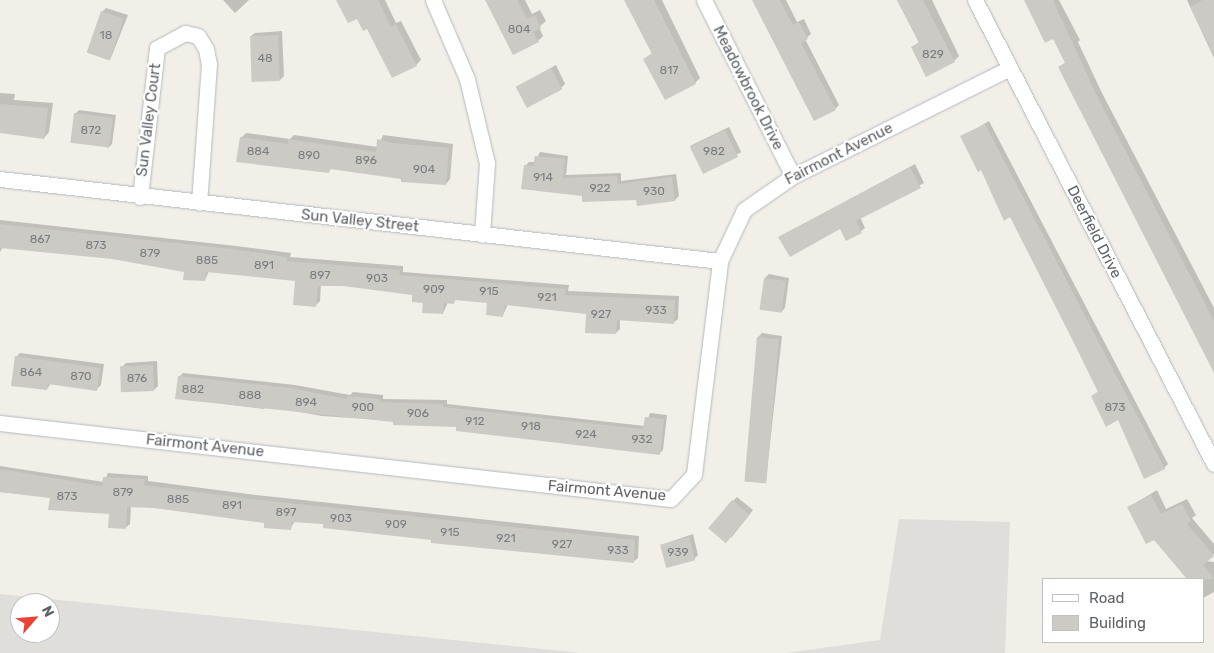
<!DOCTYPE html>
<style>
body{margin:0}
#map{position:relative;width:1214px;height:653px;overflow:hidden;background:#f1efe8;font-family:Rubik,sans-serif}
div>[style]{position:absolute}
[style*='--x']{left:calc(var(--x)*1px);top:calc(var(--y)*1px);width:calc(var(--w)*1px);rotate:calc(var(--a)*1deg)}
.industrial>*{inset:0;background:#e0deda}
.shadow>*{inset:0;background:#0003;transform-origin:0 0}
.building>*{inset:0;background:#cccac5;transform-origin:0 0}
.roads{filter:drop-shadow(0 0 1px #b5b8bc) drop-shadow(0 0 1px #b5b8bc)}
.street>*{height:15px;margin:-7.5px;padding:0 7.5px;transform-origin:7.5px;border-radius:7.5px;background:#fff}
span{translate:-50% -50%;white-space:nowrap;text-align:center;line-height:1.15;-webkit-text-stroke:4.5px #fff;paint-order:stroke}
.number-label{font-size:12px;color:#7a7d7f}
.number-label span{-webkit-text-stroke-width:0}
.street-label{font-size:15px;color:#5f6368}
.legend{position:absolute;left:1042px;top:578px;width:162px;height:65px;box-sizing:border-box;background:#fff;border:1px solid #bfc1c3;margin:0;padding:6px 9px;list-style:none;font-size:15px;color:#5f6368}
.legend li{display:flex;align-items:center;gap:10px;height:25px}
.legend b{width:25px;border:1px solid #bfc1c3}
.north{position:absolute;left:10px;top:593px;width:50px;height:50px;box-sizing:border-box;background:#fff;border:1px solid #bfc1c3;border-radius:50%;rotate:63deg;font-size:14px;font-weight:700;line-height:20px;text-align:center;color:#5f6368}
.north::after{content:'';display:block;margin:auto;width:18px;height:22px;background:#ea4335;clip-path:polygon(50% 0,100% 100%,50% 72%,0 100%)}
</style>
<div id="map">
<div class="industrial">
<i style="clip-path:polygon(899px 519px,1010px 522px,1005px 653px,786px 653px,880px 640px)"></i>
<i style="clip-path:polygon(evenodd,0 594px,581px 653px,0 653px,0 594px,20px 603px,50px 603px,50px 633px,20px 633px,20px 603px)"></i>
</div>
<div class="shadow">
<i style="clip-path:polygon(223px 0,249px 0,235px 13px)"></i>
<i style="clip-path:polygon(337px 0,385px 0,396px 23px,401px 21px,421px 60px,416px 65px)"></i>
<i style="clip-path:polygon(487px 0,525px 0,532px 14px,540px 10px,546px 21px,539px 27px,543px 36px,538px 41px)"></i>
<i style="clip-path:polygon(626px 0,662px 0,700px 78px,695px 83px,644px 59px,652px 53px)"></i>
<i style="clip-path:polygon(754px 0,786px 0,797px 22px,804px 19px,811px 34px,805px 39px,839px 105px,835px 109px)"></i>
<i style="clip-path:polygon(897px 0,932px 0,959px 56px,954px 61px,912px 47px,919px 42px)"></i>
<i style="clip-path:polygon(1027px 0,1059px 0,1080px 40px,1078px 42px,1101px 91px,1214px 308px,1214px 367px,1060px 67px,1066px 62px,1054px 37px)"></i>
<i style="clip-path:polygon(1187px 0,1214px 0,1214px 58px)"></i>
<i style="clip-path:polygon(106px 8px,128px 15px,110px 60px,102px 12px)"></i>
<i style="clip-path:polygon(282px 31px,284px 76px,280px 80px,251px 36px,255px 33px)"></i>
<i style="clip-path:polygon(556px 65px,565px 84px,561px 88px,517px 87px)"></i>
<i style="clip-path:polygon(0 93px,15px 94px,14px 100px,53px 103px,49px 132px,44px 138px,0 131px)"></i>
<i style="clip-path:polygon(79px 110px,116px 115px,112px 144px,108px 148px,75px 114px)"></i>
<i style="clip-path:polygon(989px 121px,1168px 464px,1164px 468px,1118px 419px,1092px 396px,1099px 391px,1011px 216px,962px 137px)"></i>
<i style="left:729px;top:127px;width:28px;height:43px;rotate:64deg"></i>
<i style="clip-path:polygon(246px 133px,290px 139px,294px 135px,378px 147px,383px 135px,453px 144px,450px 179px,446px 184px,332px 168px,328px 172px,241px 138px)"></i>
<i style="clip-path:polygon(540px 152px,568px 156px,566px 175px,621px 173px,621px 181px,676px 174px,679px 196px,675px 200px,583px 195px,525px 166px,529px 162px,535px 162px)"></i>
<i style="clip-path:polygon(915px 164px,924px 183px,860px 217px,865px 228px,861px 231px,846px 239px,840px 227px,780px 237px)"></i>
<i style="clip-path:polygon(0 220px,236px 246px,291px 253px,290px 257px,403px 266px,403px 272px,569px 285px,568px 291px,679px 296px,678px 319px,673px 323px,620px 319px,620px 329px,616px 333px,587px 313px,508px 304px,503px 315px,488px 302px,457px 299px,448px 302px,443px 313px,413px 294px,343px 285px,321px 284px,320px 301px,315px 306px,297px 280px,209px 271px,205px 280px,185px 271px,112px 258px,3px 247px,0 252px)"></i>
<i style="clip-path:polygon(769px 274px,789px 278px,785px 308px,781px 312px,765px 278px)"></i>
<i style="clip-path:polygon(762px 333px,782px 336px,766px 479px,763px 483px,758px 337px)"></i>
<i style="clip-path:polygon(20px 353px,104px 364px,101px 385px,97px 389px,51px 383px,47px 389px,16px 357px)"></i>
<i style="clip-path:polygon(157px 361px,158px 386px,154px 390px,123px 391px,122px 367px,126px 363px)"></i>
<i style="clip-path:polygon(183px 373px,295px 385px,350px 395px,353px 392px,383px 395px,383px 399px,447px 400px,447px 404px,645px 426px,650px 413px,667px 415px,663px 450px,659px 454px,458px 425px,322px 416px,267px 406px,264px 409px,176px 398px,179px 377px)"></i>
<i style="clip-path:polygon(0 466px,104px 482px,108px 473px,148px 476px,148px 481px,256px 495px,639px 536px,638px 558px,633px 562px,325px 523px,295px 521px,290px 529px,265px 522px,131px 505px,130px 524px,125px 528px,110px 513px,51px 497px,0 492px)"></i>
<i style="clip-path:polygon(1157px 490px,1166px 509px,1187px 499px,1196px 515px,1192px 518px,1214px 544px,1214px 554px,1206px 561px,1214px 562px,1214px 592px,1203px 598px,1203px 579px,1187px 579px,1129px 507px)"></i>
<i style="clip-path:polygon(737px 497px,753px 510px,731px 538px,733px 501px)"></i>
<i style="clip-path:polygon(693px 534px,698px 555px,694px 559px,661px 545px)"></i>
</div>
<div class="building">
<i style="clip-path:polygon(336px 0,378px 0,391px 27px,396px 24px,417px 66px,392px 78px,367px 29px,363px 31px,357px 19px,348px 23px)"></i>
<i style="clip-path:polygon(485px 0,517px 0,527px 19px,535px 15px,541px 28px,533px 32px,539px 42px,513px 55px)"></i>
<i style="clip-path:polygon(624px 0,654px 0,696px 84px,665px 100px,643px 59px,652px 54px)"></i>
<i style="clip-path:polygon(752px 0,780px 0,793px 25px,799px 22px,808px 39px,801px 43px,836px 110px,814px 121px)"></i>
<i style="clip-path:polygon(897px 0,923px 0,955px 62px,926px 77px,911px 47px,919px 43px)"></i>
<i style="clip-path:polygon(1024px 0,1053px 0,1097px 96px,1214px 321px,1214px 373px,1058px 67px,1065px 63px,1053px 39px,1045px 43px)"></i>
<i style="clip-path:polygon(1203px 0,1214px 0,1214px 55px,1190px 7px)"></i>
<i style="left:101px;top:11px;width:24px;height:44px;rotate:19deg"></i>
<i style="left:278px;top:35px;width:46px;height:28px;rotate:88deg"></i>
<i style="left:551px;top:68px;width:24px;height:40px;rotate:62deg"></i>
<i style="clip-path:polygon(0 104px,48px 108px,44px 139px,0 133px)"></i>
<i style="left:74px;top:113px;width:39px;height:30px;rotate:7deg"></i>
<i style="clip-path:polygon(985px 124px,1165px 469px,1144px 479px,1118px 420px,1106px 427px,1091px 396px,1098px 392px,1072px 339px,1010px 217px,1004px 221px,981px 170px,978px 172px,960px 136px)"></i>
<i style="left:725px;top:130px;width:30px;height:39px;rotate:64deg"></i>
<i style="clip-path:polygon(240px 137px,288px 144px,288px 139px,376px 152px,377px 139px,392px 143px,449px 148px,446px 185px,401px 182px,401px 179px,330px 169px,329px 173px,236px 162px)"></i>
<i style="clip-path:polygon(535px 156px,565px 159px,563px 178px,617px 176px,618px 184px,672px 177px,675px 201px,637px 206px,636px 200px,582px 202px,582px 196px,521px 189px,524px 165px,533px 166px)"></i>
<i style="clip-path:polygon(910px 167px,921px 188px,856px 221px,862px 233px,846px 241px,840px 229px,790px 257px,778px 237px)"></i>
<i style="clip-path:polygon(0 224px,231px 249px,287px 257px,287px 261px,400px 270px,399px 275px,566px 289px,565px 295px,675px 300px,674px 324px,617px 320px,616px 334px,585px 333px,586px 314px,505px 305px,503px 317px,486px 315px,487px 303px,455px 300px,454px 304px,444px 303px,443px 314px,422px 313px,423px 303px,412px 302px,412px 295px,343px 286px,318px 286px,316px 307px,293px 305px,295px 281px,206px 272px,205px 281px,183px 280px,184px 272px,112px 259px,0 248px)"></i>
<i style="left:764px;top:278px;width:22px;height:32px;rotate:8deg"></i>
<i style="left:757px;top:337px;width:22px;height:145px;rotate:5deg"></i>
<i style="clip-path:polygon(15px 356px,100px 368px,97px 391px,48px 384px,47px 390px,11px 386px)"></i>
<i style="left:153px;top:365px;width:26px;height:33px;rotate:88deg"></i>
<i style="clip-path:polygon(178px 376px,291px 388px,347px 399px,348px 396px,380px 399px,380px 402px,443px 404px,443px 407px,643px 429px,645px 417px,664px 419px,660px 455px,456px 431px,456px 427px,393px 425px,393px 422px,175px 399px)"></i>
<i style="clip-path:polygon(0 469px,102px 486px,103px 477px,145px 479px,144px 485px,251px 499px,635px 540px,634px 563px,431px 543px,431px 540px,323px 528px,323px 524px,292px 522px,291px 530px,264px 528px,264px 523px,155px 508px,127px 507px,126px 529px,108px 528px,109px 514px,48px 510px,50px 498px,0 492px)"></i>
<i style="clip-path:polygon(1151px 495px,1161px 514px,1182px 504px,1191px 521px,1187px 524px,1214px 556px,1203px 565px,1214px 579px,1187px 579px,1154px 540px,1146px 544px,1127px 507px)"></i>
<i style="left:732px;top:500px;width:23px;height:37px;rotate:40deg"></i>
<i style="left:689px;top:537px;width:24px;height:30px;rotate:75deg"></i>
</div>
<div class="roads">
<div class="street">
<i style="--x:433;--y:0;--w:86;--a:66.7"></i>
<i style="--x:467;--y:79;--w:86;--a:76.6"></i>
<i style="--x:487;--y:163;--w:72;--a:94"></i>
<i style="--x:704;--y:0;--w:197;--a:63.2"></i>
<i style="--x:975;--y:0;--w:522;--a:62.75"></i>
<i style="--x:0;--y:179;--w:725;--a:6.5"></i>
<i style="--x:140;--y:197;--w:150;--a:-83.5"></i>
<i style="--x:157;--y:48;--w:32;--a:-28"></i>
<i style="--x:185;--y:33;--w:13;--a:13"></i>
<i style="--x:198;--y:36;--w:15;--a:58"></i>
<i style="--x:206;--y:49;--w:15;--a:79"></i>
<i style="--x:209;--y:64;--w:139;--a:94.1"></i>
<i style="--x:0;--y:423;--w:675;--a:6.46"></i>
<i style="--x:671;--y:499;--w:34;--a:-47"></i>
<i style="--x:694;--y:474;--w:215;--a:-83"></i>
<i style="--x:720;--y:261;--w:56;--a:-64.8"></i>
<i style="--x:744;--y:210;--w:60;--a:-34.8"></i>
<i style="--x:793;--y:176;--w:242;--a:-26.5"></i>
</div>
</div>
<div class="number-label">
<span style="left:519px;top:30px">804</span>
<span style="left:106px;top:36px">18</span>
<span style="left:933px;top:55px">829</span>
<span style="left:265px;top:59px">48</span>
<span style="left:669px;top:71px">817</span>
<span style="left:91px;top:131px">872</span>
<span style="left:258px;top:152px">884</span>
<span style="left:714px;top:152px">982</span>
<span style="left:309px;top:156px">890</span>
<span style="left:366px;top:161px">896</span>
<span style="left:424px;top:170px">904</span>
<span style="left:543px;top:178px">914</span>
<span style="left:600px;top:189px">922</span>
<span style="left:654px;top:192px">930</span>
<span style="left:40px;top:240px">867</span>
<span style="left:96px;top:246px">873</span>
<span style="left:150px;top:254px">879</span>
<span style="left:207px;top:261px">885</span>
<span style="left:264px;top:266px">891</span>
<span style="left:320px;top:276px">897</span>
<span style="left:377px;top:279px">903</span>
<span style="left:434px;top:290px">909</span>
<span style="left:489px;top:292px">915</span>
<span style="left:547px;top:298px">921</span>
<span style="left:656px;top:311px">933</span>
<span style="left:601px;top:315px">927</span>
<span style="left:31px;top:373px">864</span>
<span style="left:81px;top:377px">870</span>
<span style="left:137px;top:379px">876</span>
<span style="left:193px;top:390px">882</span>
<span style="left:250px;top:396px">888</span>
<span style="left:306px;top:403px">894</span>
<span style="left:363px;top:408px">900</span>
<span style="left:1115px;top:408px">873</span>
<span style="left:418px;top:414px">906</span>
<span style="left:475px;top:422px">912</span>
<span style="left:531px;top:427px">918</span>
<span style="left:586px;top:435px">924</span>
<span style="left:642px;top:440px">932</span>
<span style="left:123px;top:493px">879</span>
<span style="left:67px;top:497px">873</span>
<span style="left:178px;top:500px">885</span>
<span style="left:232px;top:506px">891</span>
<span style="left:286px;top:513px">897</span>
<span style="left:341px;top:519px">903</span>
<span style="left:396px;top:525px">909</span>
<span style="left:450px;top:533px">915</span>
<span style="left:506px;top:539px">921</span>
<span style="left:562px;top:545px">927</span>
<span style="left:618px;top:551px">933</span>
<span style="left:678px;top:553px">939</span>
</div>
<div class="street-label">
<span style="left:748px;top:88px;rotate:63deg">Meadowbrook Drive</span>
<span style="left:149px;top:120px;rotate:-83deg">Sun Valley Court</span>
<span style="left:839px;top:154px;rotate:-27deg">Fairmont Avenue</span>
<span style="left:360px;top:221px;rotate:6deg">Sun Valley Street</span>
<span style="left:1094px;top:232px;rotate:63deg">Deerfield Drive</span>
<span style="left:205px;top:446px;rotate:6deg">Fairmont Avenue</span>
<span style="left:607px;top:491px;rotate:5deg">Fairmont Avenue</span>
</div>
<ul class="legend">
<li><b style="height:6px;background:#fff"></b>Road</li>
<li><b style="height:14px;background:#cccac5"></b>Building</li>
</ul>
<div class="north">N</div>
</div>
